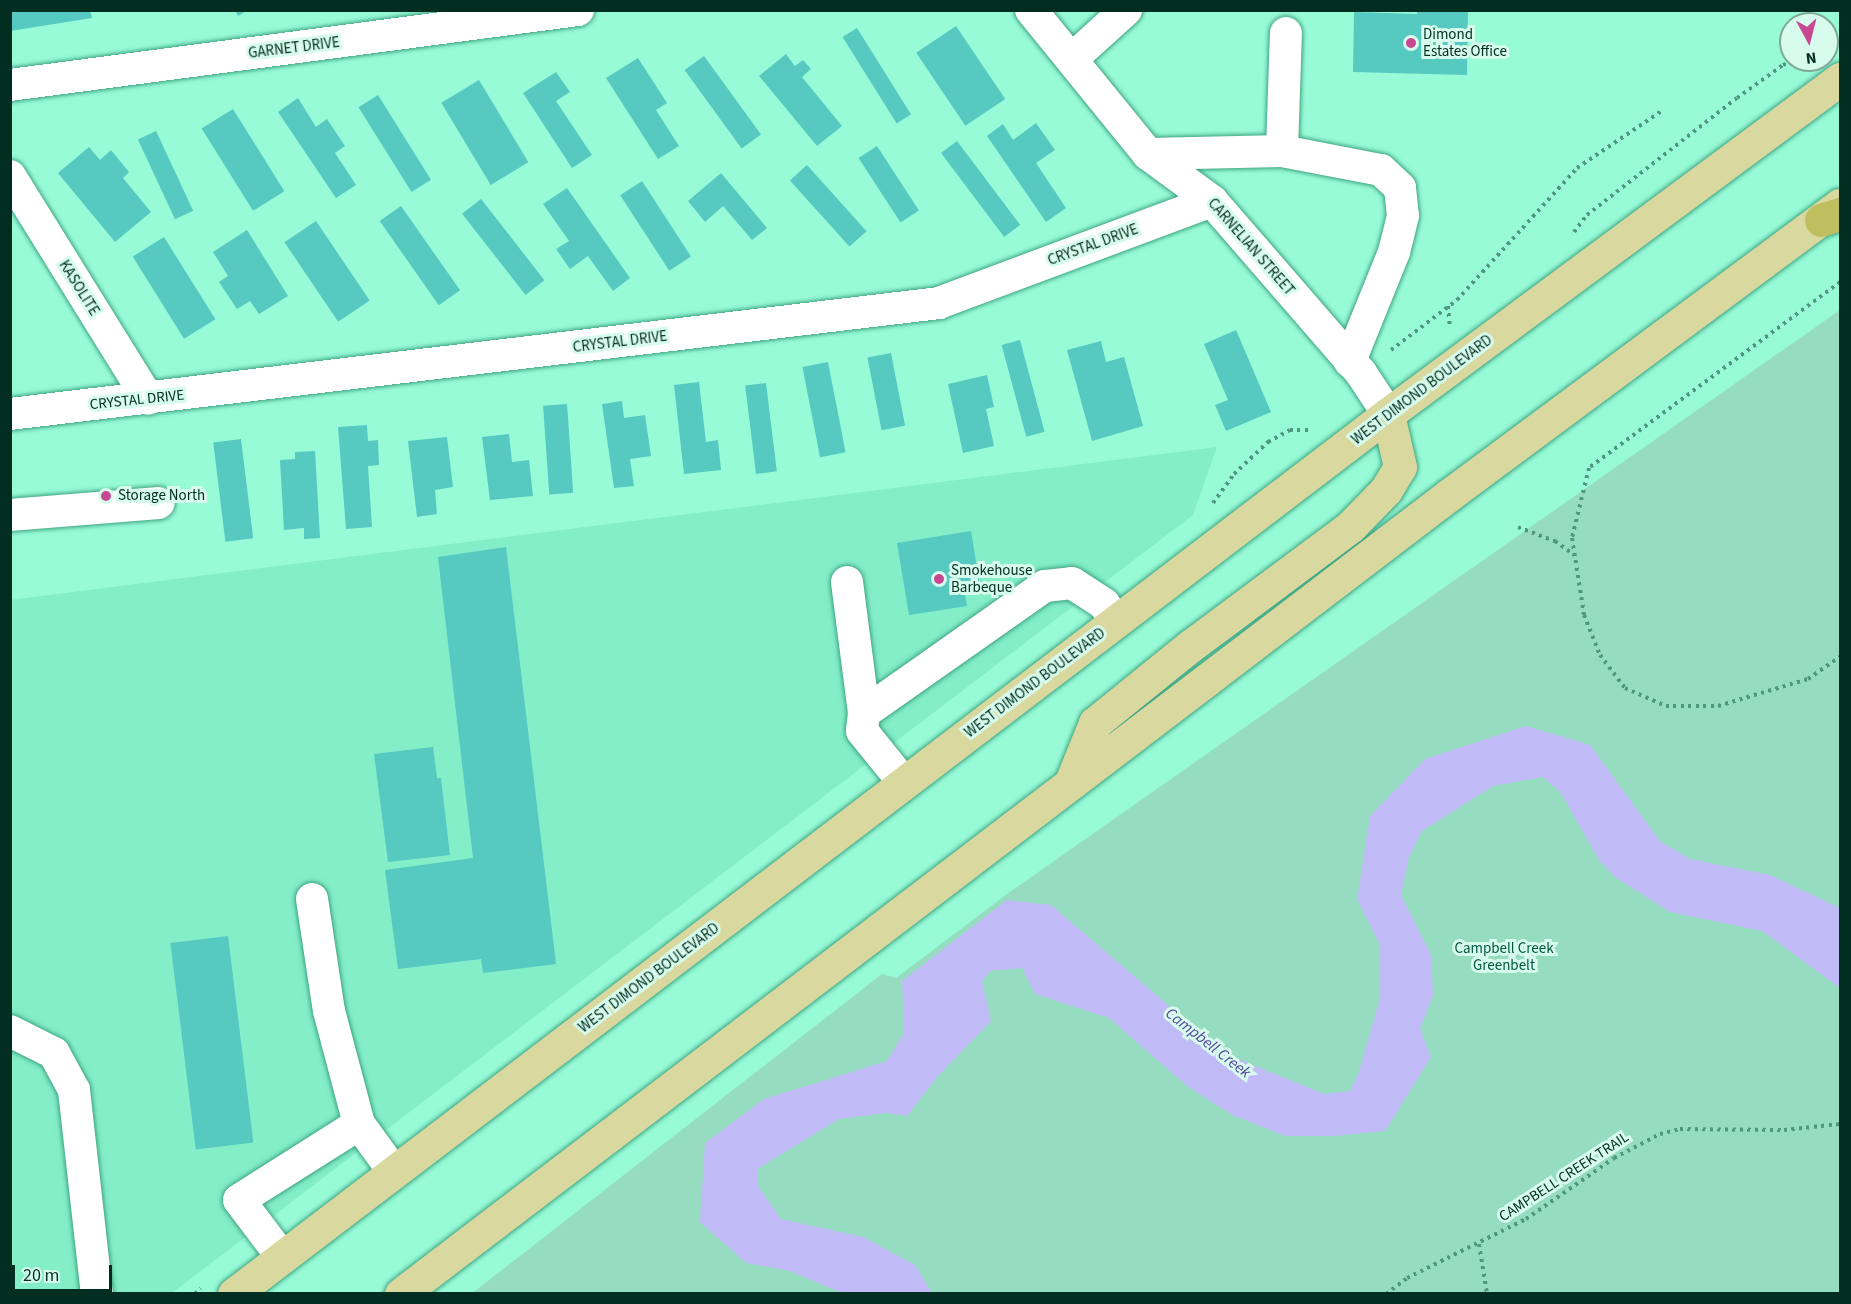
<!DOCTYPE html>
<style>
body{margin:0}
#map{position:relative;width:1851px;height:1304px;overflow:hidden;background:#98fbd7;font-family:"Source Sans 3",sans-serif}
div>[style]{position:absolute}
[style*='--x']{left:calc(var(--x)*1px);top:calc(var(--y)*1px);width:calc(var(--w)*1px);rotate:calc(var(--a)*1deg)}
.built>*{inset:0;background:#83eec8}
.green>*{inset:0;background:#96dcc1}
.water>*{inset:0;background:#c0bbf7}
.building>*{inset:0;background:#56c9c1;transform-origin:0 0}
.path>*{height:4px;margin-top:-2px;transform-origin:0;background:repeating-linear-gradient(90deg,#4f987f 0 3px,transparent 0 7.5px)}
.roads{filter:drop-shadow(0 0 2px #3ea483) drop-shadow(0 0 2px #3ea483)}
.minor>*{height:32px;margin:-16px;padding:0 16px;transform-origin:16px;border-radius:16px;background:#fff}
.major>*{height:33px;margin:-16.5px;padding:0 16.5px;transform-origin:16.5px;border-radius:16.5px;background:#d9d99f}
.highway>*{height:33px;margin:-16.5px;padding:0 16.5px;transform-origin:16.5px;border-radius:16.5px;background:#c0bf5f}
.dots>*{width:16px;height:16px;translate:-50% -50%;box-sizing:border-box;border:3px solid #d7fbec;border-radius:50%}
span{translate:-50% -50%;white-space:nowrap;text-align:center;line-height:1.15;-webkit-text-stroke:6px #d7fbec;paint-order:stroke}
.poi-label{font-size:15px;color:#012e21}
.left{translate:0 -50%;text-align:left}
.street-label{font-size:15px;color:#012e21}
.park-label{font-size:15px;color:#015741}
.water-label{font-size:16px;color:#544399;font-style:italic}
.frame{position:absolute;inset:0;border:12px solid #012e21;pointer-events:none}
.north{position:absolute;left:1779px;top:12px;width:60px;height:60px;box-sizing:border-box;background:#d7fbec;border:2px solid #81a99b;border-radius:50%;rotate:173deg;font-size:16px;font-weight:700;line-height:24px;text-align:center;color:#012e21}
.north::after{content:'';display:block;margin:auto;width:21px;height:27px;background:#c84891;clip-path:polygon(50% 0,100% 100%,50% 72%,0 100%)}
.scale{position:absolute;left:12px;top:1265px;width:100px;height:27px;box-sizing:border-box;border:3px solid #012e21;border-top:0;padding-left:8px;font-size:18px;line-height:21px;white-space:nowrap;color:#012e21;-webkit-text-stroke:4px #d7fbec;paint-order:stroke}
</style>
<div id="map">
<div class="built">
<i style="clip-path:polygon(1217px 447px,1193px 515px,172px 1293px,11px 1293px,10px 600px)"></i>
</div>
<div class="green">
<i style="clip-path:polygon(1840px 310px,1840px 1293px,471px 1294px,882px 974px,896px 978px,1007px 894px)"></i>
</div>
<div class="water">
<i style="clip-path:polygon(1526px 726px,1590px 745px,1660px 841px,1690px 859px,1770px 875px,1840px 908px,1840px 988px,1762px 931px,1670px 912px,1615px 877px,1599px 860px,1561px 793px,1543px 777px,1493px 786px,1422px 831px,1409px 857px,1401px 895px,1431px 955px,1433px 995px,1420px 1029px,1431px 1057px,1385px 1131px,1333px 1136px,1285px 1136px,1232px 1115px,1187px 1086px,1109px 1018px,1035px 994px,1022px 968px,990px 971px,982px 982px,991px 1021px,937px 1077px,907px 1116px,886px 1113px,839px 1119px,757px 1169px,758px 1186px,781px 1219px,863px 1237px,915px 1265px,932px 1293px,842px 1293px,790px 1271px,746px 1263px,700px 1222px,705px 1143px,764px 1099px,887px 1061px,904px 1033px,902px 981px,1007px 900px,1051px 905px,1224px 1053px,1324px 1094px,1350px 1091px,1359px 1072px,1379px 1002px,1380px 945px,1357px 899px,1370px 816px,1425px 759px)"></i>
</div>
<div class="building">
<i style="clip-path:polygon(10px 10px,90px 10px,92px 18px,10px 31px)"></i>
<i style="clip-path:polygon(235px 10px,248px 10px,238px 16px)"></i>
<i style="clip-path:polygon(1417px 10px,1468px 10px,1467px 75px,1353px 72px,1354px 12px,1417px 14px)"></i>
<i style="left:956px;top:26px;width:88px;height:48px;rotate:56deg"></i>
<i style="left:857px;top:28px;width:102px;height:17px;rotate:58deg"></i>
<i style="clip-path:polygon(786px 54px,795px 66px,803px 60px,811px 69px,802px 77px,842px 126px,817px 146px,759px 76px)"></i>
<i style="left:704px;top:56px;width:97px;height:24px;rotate:54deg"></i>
<i style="clip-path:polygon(638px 58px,667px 103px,656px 110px,679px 146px,658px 159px,606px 78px)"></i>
<i style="clip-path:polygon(556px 72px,570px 92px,556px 101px,592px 155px,572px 168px,523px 93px)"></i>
<i style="left:479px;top:80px;width:96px;height:44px;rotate:59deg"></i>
<i style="left:378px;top:95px;width:100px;height:23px;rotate:58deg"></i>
<i style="clip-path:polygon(298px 98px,316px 127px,327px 119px,345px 146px,335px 153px,356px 185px,336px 198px,278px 112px)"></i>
<i style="left:233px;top:109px;width:97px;height:37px;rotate:58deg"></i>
<i style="clip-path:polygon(1036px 123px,1055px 150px,1036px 163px,1066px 208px,1046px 222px,987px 136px,1003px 124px,1013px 140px)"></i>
<i style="left:156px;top:131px;width:88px;height:20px;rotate:65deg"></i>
<i style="left:957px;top:141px;width:105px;height:20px;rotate:53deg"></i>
<i style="left:877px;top:146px;width:77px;height:22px;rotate:57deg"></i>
<i style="clip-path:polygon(89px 147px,100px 160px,111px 150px,129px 172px,123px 178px,151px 212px,115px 242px,58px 173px)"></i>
<i style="left:807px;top:165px;width:89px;height:23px;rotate:48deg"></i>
<i style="clip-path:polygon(721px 173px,767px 228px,752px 240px,723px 206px,705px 222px,688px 201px)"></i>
<i style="left:642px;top:181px;width:90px;height:26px;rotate:57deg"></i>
<i style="clip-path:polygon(567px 188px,630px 278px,613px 291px,588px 256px,570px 269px,556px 249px,569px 241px,543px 204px)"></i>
<i style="left:481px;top:199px;width:103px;height:24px;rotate:52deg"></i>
<i style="left:401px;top:206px;width:103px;height:26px;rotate:55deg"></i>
<i style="left:316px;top:221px;width:96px;height:38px;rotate:56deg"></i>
<i style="clip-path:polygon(247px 230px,288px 296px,259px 314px,250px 301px,237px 309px,219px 282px,228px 276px,213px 252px)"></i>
<i style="left:164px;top:237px;width:97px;height:37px;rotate:58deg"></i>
<i style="clip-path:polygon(1236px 330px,1271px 412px,1226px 431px,1215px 405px,1228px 400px,1204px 344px)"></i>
<i style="left:1020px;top:340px;width:95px;height:19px;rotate:75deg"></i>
<i style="clip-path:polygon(1101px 341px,1106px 362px,1124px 357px,1143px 426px,1092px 441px,1067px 350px)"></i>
<i style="left:891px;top:353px;width:74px;height:24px;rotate:79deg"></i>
<i style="left:828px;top:362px;width:92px;height:26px;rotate:79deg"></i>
<i style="clip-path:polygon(987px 375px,994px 407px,986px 409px,994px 446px,963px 453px,948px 384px)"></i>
<i style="clip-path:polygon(699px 382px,706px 442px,718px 440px,721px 470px,684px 474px,674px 385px)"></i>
<i style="left:766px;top:383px;width:89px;height:21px;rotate:83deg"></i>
<i style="clip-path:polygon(622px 401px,624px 418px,645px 415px,651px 456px,630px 459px,634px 486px,614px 488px,602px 404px)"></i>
<i style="left:567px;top:404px;width:89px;height:24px;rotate:86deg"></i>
<i style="clip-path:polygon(367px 425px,368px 441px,378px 440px,379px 465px,368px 466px,372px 527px,346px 529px,338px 427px)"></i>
<i style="clip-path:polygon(509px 434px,512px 462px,529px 460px,533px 496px,490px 500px,482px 437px)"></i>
<i style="clip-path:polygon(447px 437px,453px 487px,435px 490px,437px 514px,417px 517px,408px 441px)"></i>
<i style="left:241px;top:439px;width:100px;height:28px;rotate:83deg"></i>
<i style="clip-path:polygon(315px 451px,320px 538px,304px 539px,304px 528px,284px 530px,280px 460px,295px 459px,295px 452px)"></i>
<i style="clip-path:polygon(971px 531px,981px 592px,965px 595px,967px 606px,909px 615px,897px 543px)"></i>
<i style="clip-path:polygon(506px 547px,556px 964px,483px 973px,481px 959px,398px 969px,385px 870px,473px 858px,438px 557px)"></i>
<i style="clip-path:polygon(433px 747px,437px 778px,441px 778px,450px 855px,388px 862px,374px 754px)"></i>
<i style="left:228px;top:936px;width:208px;height:58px;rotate:83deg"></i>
</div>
<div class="path">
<i style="--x:1829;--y:46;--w:14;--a:-39"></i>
<i style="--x:1574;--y:232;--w:21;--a:-53"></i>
<i style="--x:1587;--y:215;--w:190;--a:-38"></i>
<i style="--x:1737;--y:98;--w:57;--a:-35.7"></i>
<i style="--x:1783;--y:65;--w:13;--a:-23"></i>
<i style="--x:1840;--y:282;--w:312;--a:143.5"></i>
<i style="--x:1589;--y:468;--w:72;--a:103.7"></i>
<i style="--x:1572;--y:538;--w:78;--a:81.1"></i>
<i style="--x:1584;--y:615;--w:43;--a:68.2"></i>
<i style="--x:1600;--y:655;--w:41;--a:52.9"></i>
<i style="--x:1625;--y:688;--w:45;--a:23.7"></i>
<i style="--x:1666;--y:706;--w:52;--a:0"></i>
<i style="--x:1718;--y:706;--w:94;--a:-16.7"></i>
<i style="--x:1808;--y:679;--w:39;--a:-35"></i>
<i style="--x:1448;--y:306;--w:21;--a:85"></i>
<i style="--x:1391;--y:350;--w:83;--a:-37.1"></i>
<i style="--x:1457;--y:300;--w:178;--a:-47.7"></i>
<i style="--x:1577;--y:168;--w:104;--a:-34"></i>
<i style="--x:1213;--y:503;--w:36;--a:-54"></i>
<i style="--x:1234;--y:474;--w:47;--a:-43.3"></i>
<i style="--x:1268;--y:442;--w:25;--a:-29"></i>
<i style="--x:1290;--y:430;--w:21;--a:0"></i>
<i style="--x:1518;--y:527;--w:40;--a:21"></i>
<i style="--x:1555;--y:541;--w:24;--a:36"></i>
<i style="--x:1479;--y:1244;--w:51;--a:80.9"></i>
<i style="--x:195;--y:1294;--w:8;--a:-45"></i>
<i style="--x:1386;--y:1294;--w:26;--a:-37"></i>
<i style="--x:1407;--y:1278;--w:133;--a:-26.4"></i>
<i style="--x:1526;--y:1219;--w:107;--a:-34.7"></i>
<i style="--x:1614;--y:1158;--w:52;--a:-27.6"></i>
<i style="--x:1660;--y:1134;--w:21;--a:-14"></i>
<i style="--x:1680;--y:1129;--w:104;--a:0.6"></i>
<i style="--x:1784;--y:1130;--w:56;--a:-6.1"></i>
</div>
<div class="roads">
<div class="minor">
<i style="--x:1031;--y:10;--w:186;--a:50.9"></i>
<i style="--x:1148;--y:154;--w:79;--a:36.3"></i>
<i style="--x:1212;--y:201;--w:228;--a:49.1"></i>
<i style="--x:1361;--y:373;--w:49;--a:56.6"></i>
<i style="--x:1072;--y:59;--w:73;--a:-42.2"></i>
<i style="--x:10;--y:85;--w:573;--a:-7.52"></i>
<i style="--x:1282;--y:151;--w:118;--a:-88.1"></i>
<i style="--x:1148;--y:154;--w:134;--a:-1.3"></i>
<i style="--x:1282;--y:151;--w:101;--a:10.9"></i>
<i style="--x:1381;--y:170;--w:26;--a:43"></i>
<i style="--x:1400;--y:188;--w:28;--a:84"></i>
<i style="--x:1403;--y:216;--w:37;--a:104"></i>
<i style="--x:1394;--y:252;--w:118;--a:112"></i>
<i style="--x:10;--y:176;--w:262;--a:58.2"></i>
<i style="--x:10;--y:414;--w:936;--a:-6.81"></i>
<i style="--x:939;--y:303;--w:291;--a:-20.5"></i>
<i style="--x:10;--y:515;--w:149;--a:-4.6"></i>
<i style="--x:847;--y:582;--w:132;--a:82.6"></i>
<i style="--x:904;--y:783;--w:67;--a:-128.9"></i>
<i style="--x:862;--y:731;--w:18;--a:-84"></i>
<i style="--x:864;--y:713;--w:221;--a:-35.1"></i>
<i style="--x:1045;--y:586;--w:27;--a:-6"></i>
<i style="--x:1072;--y:583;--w:38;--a:33"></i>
<i style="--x:1104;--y:604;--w:21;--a:53"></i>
<i style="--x:312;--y:899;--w:113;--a:81.4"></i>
<i style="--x:329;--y:1011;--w:117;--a:75.1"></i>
<i style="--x:359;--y:1124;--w:59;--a:53.9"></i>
<i style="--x:10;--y:1031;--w:49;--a:26.6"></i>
<i style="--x:54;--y:1053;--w:42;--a:61.6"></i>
<i style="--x:74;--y:1090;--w:205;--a:83.6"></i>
<i style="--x:282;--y:1257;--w:71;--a:-127"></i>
<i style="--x:239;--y:1200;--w:142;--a:-32.3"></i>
</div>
<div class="major">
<i style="--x:1071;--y:782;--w:64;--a:-67.9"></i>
<i style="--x:1095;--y:723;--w:121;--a:-39"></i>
<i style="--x:1189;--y:647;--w:201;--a:-36.7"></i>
<i style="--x:1350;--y:527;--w:52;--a:-45.8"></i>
<i style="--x:1386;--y:490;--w:27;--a:-59"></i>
<i style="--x:1400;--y:467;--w:54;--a:-102.8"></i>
<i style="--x:234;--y:1294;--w:1451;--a:-37.33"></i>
<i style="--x:1388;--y:414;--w:563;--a:-36.54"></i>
<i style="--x:401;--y:1294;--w:1318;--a:-37.32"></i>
<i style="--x:1449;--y:495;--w:487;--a:-36.6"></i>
</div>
<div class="highway">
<i style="--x:1821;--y:220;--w:20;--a:-18"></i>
</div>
</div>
<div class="dots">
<i style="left:1411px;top:43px;background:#c84891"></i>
<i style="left:106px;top:496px;background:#c84891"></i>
<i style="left:939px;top:579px;background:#c84891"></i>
</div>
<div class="poi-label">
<span class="left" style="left:1423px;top:43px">Dimond<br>Estates Office</span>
<span class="left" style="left:118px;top:496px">Storage North</span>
<span class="left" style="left:951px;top:579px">Smokehouse<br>Barbeque</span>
</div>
<div class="street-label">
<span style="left:294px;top:48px;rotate:-7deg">GARNET DRIVE</span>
<span style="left:1093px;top:245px;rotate:-20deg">CRYSTAL DRIVE</span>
<span style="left:1251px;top:247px;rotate:49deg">CARNELIAN STREET</span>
<span style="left:79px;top:288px;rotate:58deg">KASOLITE</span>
<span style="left:620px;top:342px;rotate:-7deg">CRYSTAL DRIVE</span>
<span style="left:1422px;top:390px;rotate:-37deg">WEST DIMOND BOULEVARD</span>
<span style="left:137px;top:400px;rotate:-6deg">CRYSTAL DRIVE</span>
<span style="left:1035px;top:683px;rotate:-37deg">WEST DIMOND BOULEVARD</span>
<span style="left:649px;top:978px;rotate:-37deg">WEST DIMOND BOULEVARD</span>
<span style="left:1564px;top:1177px;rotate:-33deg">CAMPBELL CREEK TRAIL</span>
</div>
<div class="park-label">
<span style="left:1504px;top:957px">Campbell Creek<br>Greenbelt</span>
</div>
<div class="water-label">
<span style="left:1208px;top:1043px;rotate:38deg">Campbell Creek</span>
</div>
<div class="frame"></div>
<div class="north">N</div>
<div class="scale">20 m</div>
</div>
